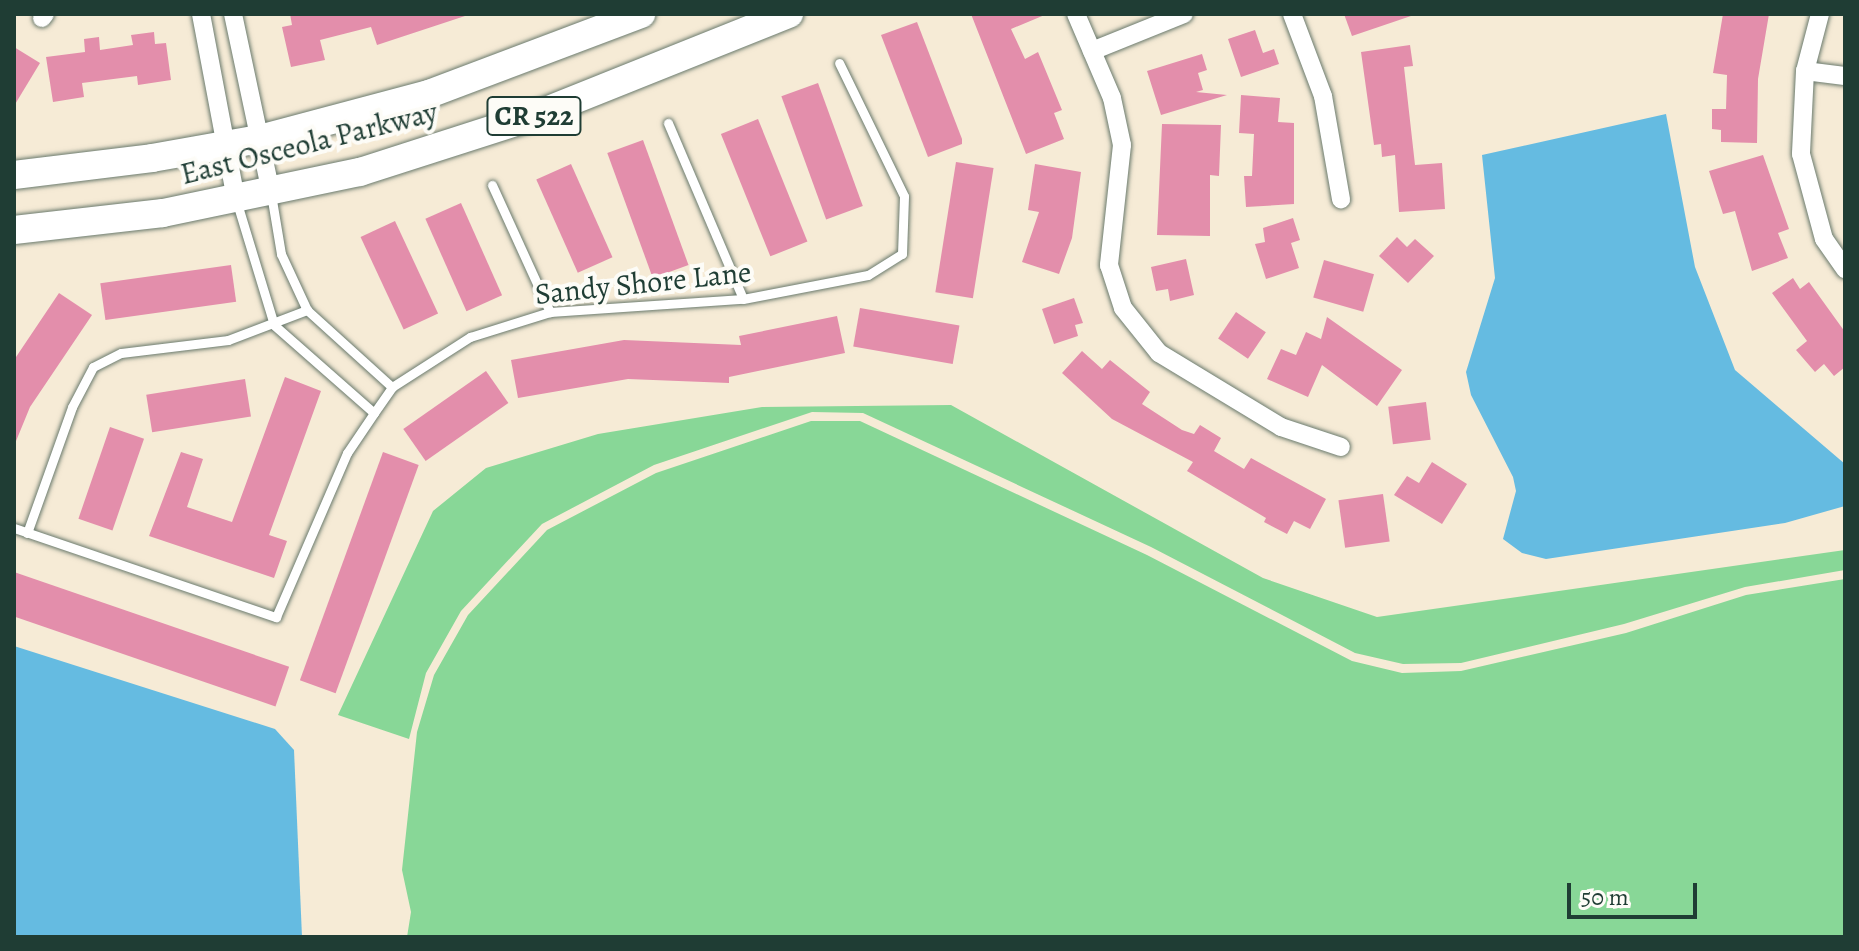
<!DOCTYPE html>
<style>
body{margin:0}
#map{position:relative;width:1859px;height:951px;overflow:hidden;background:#f6ebd6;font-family:Alegreya,serif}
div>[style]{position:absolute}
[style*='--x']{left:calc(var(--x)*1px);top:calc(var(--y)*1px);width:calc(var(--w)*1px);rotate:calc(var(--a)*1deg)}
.green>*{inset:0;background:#88d797}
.water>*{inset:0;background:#65bbe1}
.building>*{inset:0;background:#e38eab;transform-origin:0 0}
.roads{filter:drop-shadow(0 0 2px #6a7a6d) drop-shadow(0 0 2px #6a7a6d)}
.service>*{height:9px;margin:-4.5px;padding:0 4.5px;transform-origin:4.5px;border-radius:4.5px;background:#fff}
.minor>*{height:18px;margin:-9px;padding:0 9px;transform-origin:9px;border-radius:9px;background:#fff}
.primary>*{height:28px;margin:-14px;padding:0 14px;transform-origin:14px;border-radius:14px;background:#fff}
span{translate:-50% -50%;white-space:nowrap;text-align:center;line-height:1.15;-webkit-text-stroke:8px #fdfcf7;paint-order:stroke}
.shield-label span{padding:2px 6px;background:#fdfcf7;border:2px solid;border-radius:6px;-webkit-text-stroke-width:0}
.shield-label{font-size:28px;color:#1f3d34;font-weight:700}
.street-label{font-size:30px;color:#1f3d34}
.frame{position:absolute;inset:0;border:16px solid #1f3d34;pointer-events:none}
.scale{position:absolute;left:1567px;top:883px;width:130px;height:36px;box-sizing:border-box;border:4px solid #1f3d34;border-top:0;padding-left:10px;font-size:24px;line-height:28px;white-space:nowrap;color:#1f3d34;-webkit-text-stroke:6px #fdfcf7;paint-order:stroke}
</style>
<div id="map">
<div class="green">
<i style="clip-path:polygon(951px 405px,1263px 578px,1377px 617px,1845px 550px,1845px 570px,1745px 587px,1624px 624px,1461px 663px,1403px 664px,1355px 653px,1151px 547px,863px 413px,812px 412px,654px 465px,542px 524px,461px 611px,426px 673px,409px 739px,338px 715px,433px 511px,486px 468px,598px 434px,762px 407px)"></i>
<i style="clip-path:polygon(811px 421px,860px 421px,1147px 555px,1352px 661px,1402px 673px,1461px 671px,1626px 633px,1746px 595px,1845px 579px,1845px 937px,407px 937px,411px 912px,402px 870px,417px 732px,434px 675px,468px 615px,547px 530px,656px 473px)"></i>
</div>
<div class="water">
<i style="clip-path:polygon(1666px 114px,1695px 267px,1735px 370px,1845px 464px,1845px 506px,1785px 523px,1546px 559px,1522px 553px,1503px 539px,1516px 491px,1513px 477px,1471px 395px,1466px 372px,1495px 278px,1482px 155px)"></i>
<i style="clip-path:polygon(14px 646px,275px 729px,294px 750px,302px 937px,14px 937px)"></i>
</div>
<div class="building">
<i style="clip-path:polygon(290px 14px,465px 14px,465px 16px,377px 45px,371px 27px,320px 40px,325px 60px,291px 67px,282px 27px,292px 25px)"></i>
<i style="clip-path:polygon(971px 14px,1047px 14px,1011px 29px,1025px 59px,1038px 52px,1062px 110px,1054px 113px,1064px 139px,1026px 154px)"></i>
<i style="clip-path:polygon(1344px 14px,1410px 14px,1411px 16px,1352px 36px)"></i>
<i style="clip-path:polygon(1723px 14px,1769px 14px,1758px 79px,1757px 143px,1721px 142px,1721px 130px,1712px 129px,1712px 109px,1726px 109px,1727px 75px,1713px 73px)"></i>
<i style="clip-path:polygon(917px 22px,962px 139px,962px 144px,928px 157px,881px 35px)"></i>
<i style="clip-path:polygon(1255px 30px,1263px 53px,1274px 49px,1279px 64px,1241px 77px,1228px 39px)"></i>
<i style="clip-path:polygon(154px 32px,155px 44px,166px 43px,171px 80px,138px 85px,137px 76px,82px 83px,84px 97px,53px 102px,46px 57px,85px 52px,84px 39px,99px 37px,100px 50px,133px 45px,131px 35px)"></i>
<i style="clip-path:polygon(1410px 45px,1413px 66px,1404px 67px,1415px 165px,1442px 163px,1445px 209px,1399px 212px,1395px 155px,1382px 157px,1381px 144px,1374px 145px,1361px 52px)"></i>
<i style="clip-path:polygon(14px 47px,40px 63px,14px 106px)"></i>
<i style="clip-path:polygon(1202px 54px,1207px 70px,1198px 73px,1203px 90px,1196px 92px,1227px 95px,1161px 115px,1147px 71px)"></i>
<i style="left:818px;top:83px;width:131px;height:39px;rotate:70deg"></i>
<i style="clip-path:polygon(1241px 95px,1280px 98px,1278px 122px,1294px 123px,1294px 204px,1246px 207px,1244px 176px,1252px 176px,1254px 134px,1239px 133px)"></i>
<i style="left:758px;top:119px;width:132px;height:40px;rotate:68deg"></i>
<i style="clip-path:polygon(1162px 124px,1221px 125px,1219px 176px,1210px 175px,1210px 236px,1157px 235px)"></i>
<i style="left:643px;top:140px;width:133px;height:38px;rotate:70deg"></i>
<i style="clip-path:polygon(1763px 155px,1789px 229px,1778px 233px,1788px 258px,1752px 271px,1735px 211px,1723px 214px,1709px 171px)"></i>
<i style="left:956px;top:162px;width:38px;height:132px;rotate:9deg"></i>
<i style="left:571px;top:164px;width:102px;height:38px;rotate:66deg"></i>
<i style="clip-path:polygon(1035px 164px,1081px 172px,1072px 238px,1059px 274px,1022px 262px,1039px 212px,1028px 210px)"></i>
<i style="left:461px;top:203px;width:101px;height:39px;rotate:66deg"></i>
<i style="clip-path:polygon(1293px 218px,1300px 240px,1291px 243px,1299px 268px,1266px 279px,1255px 244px,1265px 242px,1263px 228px)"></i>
<i style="left:395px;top:221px;width:102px;height:38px;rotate:65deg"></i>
<i style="clip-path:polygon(1397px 237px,1407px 247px,1415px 239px,1434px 256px,1408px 283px,1379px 256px)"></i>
<i style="clip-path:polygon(1186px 259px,1194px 295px,1170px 301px,1168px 289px,1156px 291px,1151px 267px)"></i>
<i style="left:1324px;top:260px;width:52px;height:39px;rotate:16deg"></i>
<i style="left:231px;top:265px;width:37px;height:132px;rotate:82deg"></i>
<i style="clip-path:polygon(1793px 278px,1800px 289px,1809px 282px,1845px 332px,1845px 367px,1834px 376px,1824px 364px,1815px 372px,1796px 350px,1807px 341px,1772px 293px)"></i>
<i style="clip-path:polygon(59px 293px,92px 315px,30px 407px,14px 446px,14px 360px)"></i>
<i style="clip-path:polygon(1074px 298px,1083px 323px,1075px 325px,1078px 336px,1054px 344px,1042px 309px)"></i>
<i style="left:860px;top:308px;width:101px;height:39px;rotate:10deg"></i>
<i style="left:1236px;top:312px;width:36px;height:32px;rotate:34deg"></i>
<i style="clip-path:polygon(837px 316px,845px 353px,729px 377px,729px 383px,628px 379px,518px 398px,511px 360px,624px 340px,741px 345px,739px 336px)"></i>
<i style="clip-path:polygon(1327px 317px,1402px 370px,1377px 406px,1322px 365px,1308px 397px,1267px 379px,1281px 349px,1296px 355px,1306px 332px,1321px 339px)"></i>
<i style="clip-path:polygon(1082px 351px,1102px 369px,1110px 360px,1150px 392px,1142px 404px,1182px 430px,1194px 434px,1200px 425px,1221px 438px,1214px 451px,1244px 469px,1251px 458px,1326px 499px,1310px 529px,1294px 521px,1287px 534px,1264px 522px,1266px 518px,1187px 471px,1193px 462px,1112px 419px,1062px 373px)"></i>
<i style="left:486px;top:371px;width:39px;height:101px;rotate:55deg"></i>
<i style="clip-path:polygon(285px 377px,321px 391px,269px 535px,287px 541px,274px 578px,149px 536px,181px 452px,203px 459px,187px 507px,232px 522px)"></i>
<i style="left:245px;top:379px;width:38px;height:100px;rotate:81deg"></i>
<i style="left:1426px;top:402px;width:38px;height:38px;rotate:83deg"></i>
<i style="left:110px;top:427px;width:36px;height:97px;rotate:19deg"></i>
<i style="left:383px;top:452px;width:38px;height:243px;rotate:20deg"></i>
<i style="clip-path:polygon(1432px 462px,1467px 484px,1442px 524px,1394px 495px,1407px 476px,1419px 483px)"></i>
<i style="left:1383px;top:494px;width:48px;height:45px;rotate:82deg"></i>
<i style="left:14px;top:572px;width:291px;height:42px;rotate:19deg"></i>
</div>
<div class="roads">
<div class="service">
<i style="--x:668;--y:123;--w:191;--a:66.9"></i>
<i style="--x:492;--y:185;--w:140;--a:65.5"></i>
<i style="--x:271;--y:194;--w:61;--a:80.5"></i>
<i style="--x:281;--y:254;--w:62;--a:65.1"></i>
<i style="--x:307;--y:310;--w:115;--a:42.2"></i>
<i style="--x:237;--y:203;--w:127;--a:73.1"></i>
<i style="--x:274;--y:325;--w:133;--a:41.3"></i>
<i style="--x:14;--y:528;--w:277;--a:18.8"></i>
<i style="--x:276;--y:617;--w:179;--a:-66.6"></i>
<i style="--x:347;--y:453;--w:48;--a:-56"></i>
<i style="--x:374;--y:413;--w:32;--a:-55"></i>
<i style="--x:392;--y:387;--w:93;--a:-32.7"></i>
<i style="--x:470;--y:337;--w:84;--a:-17.4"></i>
<i style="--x:550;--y:312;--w:193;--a:-3.9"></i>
<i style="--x:743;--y:299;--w:127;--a:-10.9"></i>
<i style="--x:868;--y:275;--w:40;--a:-32"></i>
<i style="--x:902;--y:254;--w:58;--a:-88"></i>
<i style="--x:904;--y:196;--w:148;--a:-116"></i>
<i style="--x:27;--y:533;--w:134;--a:-70.3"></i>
<i style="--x:72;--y:407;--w:45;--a:-62.3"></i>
<i style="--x:93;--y:367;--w:31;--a:-27"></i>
<i style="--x:121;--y:353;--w:108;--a:-6.9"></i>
<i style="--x:228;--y:340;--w:85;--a:-20.8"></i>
</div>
<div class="minor">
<i style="--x:201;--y:14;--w:189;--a:79.3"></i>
<i style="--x:233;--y:14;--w:183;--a:78"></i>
<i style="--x:1076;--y:14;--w:91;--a:66.8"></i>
<i style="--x:1112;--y:98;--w:48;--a:78"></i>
<i style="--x:1122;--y:145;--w:121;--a:96.2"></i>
<i style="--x:1109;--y:265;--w:45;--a:72"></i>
<i style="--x:1123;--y:308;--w:58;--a:51.3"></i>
<i style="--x:1159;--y:353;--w:143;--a:31.2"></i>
<i style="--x:1281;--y:427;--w:63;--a:18.4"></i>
<i style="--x:1292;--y:14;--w:88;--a:69.3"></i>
<i style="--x:1323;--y:96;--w:105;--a:80.1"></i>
<i style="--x:1820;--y:14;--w:59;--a:104.7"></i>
<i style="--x:1805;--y:71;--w:83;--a:92.8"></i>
<i style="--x:1801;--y:154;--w:88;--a:74.9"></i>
<i style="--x:1824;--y:239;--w:37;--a:55"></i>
<i style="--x:42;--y:18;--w:5;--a:-53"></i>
<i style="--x:1092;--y:51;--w:99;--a:-21.9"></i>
<i style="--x:1805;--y:71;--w:40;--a:7.1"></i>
</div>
<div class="primary">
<i style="--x:14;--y:175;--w:139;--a:-7"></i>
<i style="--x:152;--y:158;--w:110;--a:-10"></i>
<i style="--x:260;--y:139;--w:175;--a:-14.9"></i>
<i style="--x:429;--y:94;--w:227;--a:-20.7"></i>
<i style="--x:14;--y:230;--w:150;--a:-6.5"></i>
<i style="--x:163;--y:213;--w:201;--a:-11.8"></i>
<i style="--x:360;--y:172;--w:180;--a:-17.8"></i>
<i style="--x:531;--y:117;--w:278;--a:-21.8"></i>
</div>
</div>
<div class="shield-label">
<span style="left:534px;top:116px">CR 522</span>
</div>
<div class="street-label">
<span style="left:309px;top:143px;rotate:-14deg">East Osceola Parkway</span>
<span style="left:643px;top:283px;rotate:-6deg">Sandy Shore Lane</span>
</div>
<div class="frame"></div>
<div class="scale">50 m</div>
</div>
